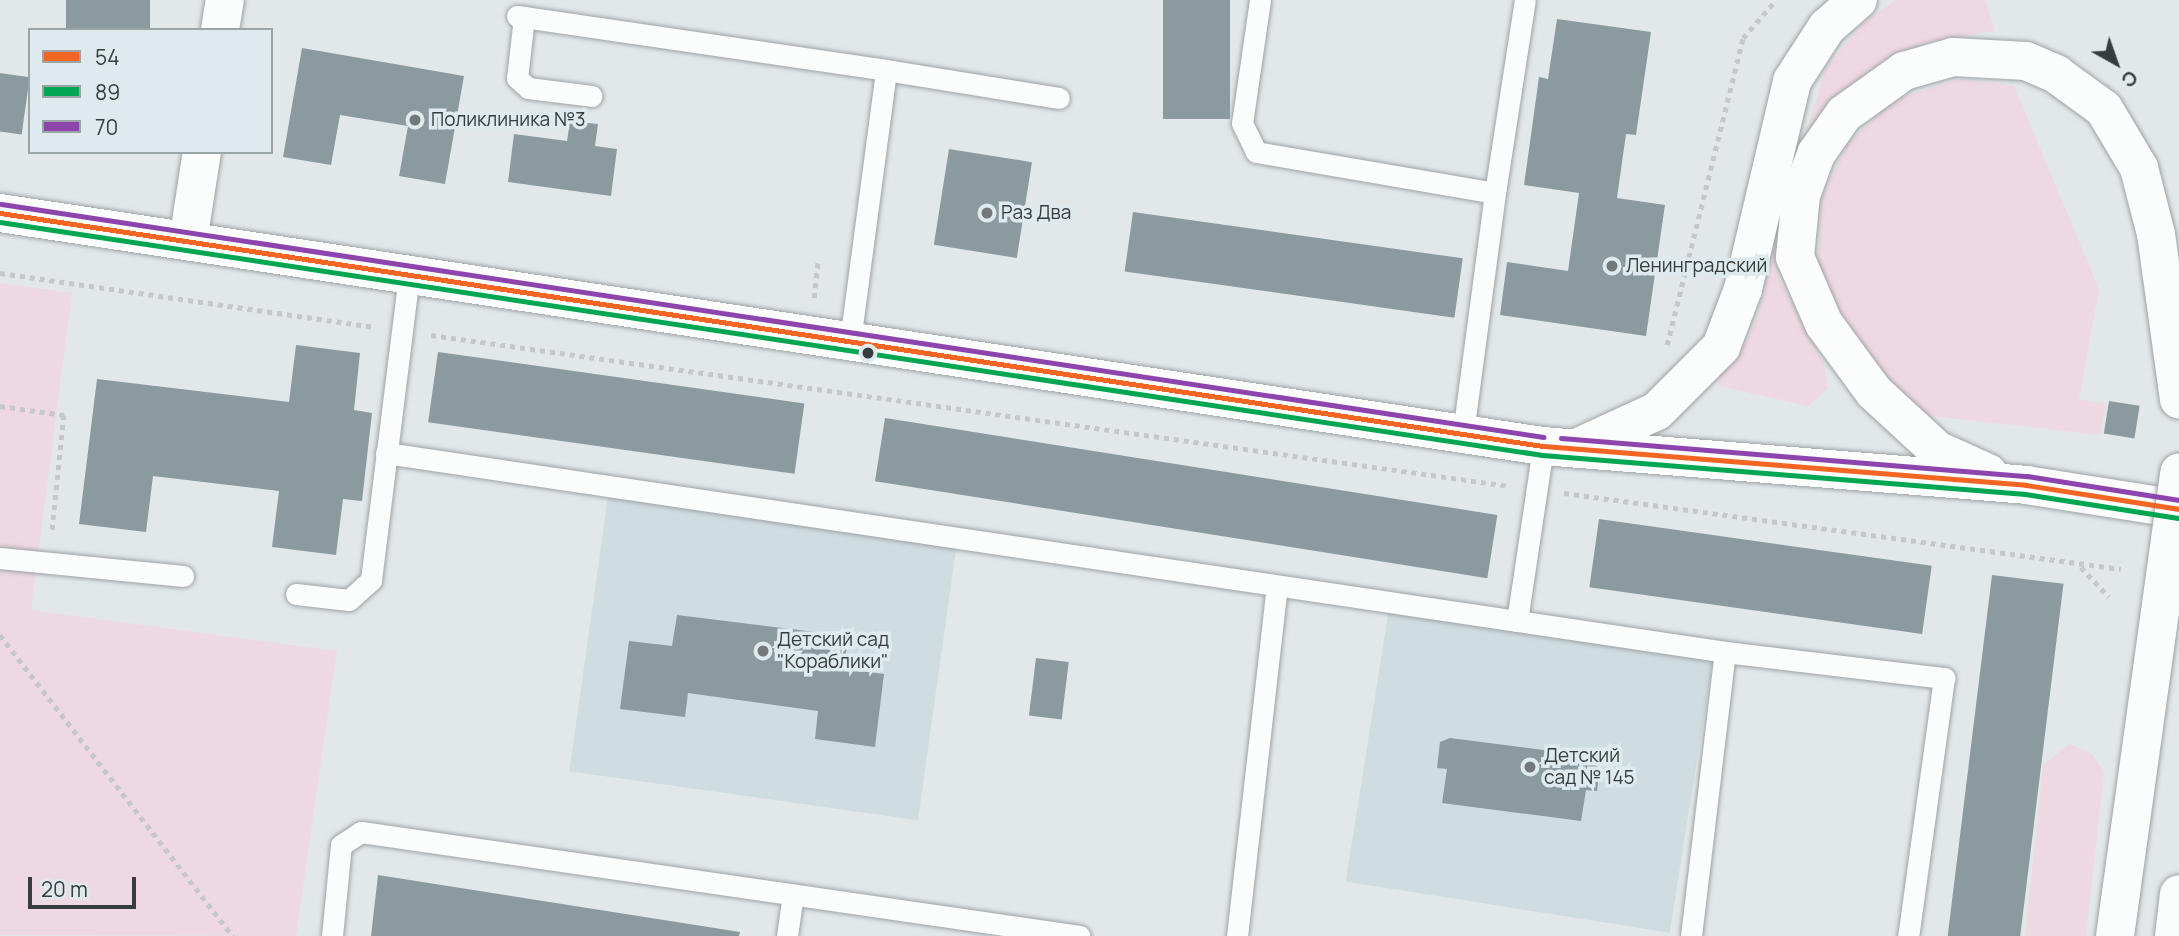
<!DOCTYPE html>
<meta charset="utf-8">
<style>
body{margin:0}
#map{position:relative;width:2179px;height:936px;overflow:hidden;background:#e2e8ea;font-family:Manrope,sans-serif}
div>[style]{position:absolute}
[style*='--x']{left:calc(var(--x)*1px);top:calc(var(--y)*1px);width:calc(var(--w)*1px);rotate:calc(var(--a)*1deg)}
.built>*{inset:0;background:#cfdce0;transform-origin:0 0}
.green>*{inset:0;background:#eed8e1}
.building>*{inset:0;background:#8a9a9f;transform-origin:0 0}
.path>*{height:4.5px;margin-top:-2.25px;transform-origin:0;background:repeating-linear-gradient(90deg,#c5c7c8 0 5px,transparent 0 10px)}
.roads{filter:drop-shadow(0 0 2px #9ea3a5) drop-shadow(0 0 2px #9ea3a5)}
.service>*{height:21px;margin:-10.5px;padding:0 10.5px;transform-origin:10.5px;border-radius:10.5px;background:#fbfcfc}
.minor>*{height:38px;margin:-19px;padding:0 19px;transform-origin:19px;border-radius:19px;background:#fbfcfc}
.secondary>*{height:38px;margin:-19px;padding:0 19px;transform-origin:19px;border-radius:19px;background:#fbfcfc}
.primary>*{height:38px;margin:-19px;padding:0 19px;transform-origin:19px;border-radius:19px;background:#fbfcfc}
.bridges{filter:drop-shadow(0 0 2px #9ea3a5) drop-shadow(0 0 2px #9ea3a5)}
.primary-bridge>*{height:38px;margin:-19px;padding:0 19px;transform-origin:19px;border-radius:19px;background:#fbfcfc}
.bus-1>*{height:5px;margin:-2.5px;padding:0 2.5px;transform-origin:2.5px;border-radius:2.5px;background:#f26522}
.bus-2>*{height:5px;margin:-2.5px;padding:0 2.5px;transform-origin:2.5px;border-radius:2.5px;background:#00a651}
.bus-3>*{height:5px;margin:-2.5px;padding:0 2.5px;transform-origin:2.5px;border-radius:2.5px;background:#8e44ad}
.dots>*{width:19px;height:19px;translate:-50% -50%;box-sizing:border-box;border:4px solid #deeaed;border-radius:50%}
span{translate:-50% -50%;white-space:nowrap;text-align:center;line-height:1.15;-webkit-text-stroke:7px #deeaed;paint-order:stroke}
.poi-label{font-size:19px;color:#373c3d}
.left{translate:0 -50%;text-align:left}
.legend{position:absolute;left:28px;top:28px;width:245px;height:126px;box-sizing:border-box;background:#deeaed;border:2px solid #9ba4a7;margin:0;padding:9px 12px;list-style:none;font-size:21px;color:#373c3d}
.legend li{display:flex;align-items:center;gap:14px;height:35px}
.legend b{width:35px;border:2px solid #9ba4a7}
.north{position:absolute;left:2081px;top:28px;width:70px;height:70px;-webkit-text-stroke:5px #deeaed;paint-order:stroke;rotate:140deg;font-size:19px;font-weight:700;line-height:28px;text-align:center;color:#373c3d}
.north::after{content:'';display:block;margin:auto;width:24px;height:32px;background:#373c3d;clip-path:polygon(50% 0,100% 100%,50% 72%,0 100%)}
.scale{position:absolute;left:28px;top:877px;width:108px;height:32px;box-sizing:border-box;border:4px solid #373c3d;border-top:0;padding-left:9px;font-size:21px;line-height:24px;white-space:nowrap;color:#373c3d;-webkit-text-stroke:5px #deeaed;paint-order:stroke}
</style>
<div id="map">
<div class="built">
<i style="left:610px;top:482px;width:352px;height:292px;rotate:8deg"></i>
<i style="left:1390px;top:602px;width:328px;height:283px;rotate:9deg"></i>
</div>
<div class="green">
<i style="clip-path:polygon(1896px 0,1985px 0,1995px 31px,1931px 41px,1891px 59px,1804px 143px,1825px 69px,1863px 23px)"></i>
<i style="clip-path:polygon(1960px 79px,2014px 86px,2099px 289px,2079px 399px,2106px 404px,2100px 435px,1922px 415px,1852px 337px,1818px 270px,1821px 198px,1848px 143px,1896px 99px)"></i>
<i style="clip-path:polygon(1775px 241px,1777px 274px,1824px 363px,1828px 388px,1808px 406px,1720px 386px,1718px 377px,1749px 336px,1759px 312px)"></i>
<i style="clip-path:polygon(0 283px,72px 293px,31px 610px,337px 651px,296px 936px,0 935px)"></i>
<i style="clip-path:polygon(2069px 744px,2092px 754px,2104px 772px,2086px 936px,2025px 936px,2043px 765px)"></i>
</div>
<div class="building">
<i style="left:66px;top:0;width:84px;height:30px"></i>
<i style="left:1163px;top:0;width:67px;height:119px"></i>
<i style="clip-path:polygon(1557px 19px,1651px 32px,1636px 135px,1626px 134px,1617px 198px,1665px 205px,1646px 336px,1500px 315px,1507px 262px,1568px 271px,1579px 193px,1524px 185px,1539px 77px,1548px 79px)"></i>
<i style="clip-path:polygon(302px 48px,464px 76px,445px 184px,399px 176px,408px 126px,340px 115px,331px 165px,283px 157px)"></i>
<i style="left:0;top:73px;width:30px;height:58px;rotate:8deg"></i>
<i style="clip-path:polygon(570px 121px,598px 124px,595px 146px,617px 149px,611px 196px,508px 182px,514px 134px,567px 141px)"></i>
<i style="left:949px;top:149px;width:84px;height:97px;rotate:9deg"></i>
<i style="left:1133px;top:212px;width:333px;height:60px;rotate:8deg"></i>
<i style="clip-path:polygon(296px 345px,360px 353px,354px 410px,372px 413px,362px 501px,343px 499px,336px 555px,272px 547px,279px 491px,153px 476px,146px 532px,79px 524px,97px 379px,289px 402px)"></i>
<i style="left:438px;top:352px;width:370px;height:71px;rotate:8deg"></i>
<i style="left:2109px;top:401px;width:31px;height:33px;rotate:9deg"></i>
<i style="left:885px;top:418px;width:620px;height:64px;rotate:9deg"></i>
<i style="left:1599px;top:519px;width:336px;height:69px;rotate:8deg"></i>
<i style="left:1992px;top:575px;width:72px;height:364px;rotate:7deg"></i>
<i style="clip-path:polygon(677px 615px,848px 636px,844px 669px,884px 674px,875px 747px,815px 739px,818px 711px,688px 693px,685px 717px,620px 709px,629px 641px,672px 646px)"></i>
<i style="left:1036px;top:658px;width:33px;height:58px;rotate:7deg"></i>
<i style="clip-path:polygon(1450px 738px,1590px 756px,1589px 763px,1600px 764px,1597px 791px,1586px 790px,1581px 821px,1442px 803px,1447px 769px,1437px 768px,1440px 742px)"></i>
<i style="clip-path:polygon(378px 875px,740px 932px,739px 936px,371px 936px)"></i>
</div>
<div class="path">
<i style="--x:0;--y:273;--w:377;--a:8.2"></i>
<i style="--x:814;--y:298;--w:37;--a:-84"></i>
<i style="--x:431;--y:335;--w:1090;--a:7.97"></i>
<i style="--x:1667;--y:345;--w:316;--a:-76.1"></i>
<i style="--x:1743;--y:38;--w:50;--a:-49"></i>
<i style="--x:0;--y:406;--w:65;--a:8"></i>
<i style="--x:64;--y:415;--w:120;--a:95.8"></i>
<i style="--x:1564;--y:493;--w:562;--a:7.77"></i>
<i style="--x:2081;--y:567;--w:41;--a:47"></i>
<i style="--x:0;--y:635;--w:381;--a:52.3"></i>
</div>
<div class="roads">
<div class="service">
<i style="--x:1260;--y:0;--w:124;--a:98.3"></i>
<i style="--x:1242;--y:123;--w:32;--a:64"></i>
<i style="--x:1256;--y:152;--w:242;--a:9.7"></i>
<i style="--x:1495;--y:193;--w:243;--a:97.6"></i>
<i style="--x:517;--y:16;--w:373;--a:8.3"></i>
<i style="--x:524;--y:17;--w:61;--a:96.5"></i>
<i style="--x:517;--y:78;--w:15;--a:42"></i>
<i style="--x:528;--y:88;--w:64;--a:7.1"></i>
<i style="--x:1495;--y:193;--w:195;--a:-81.2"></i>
<i style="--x:850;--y:341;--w:273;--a:-82.4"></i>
<i style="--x:886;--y:70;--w:175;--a:9.2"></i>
<i style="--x:386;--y:453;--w:1354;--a:8.45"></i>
<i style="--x:1725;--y:652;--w:221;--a:6.8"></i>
<i style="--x:1944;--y:678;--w:260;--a:97.9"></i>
<i style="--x:0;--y:558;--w:184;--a:5.6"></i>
<i style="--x:296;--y:594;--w:53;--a:6.5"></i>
<i style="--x:349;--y:600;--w:30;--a:-42"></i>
<i style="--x:371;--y:580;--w:307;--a:-82.9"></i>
<i style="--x:1517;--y:621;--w:177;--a:-81.5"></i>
<i style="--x:332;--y:936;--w:91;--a:-84.4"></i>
<i style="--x:341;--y:845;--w:24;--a:-33"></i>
<i style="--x:361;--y:832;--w:726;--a:8.23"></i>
<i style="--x:787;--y:936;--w:42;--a:-81.9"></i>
<i style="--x:1237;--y:936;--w:352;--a:-83.5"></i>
<i style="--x:1691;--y:936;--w:286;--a:-83.2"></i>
</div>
<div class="minor">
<i style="--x:220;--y:30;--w:30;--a:-81"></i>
<i style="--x:188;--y:241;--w:90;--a:-81.1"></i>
</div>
<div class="secondary">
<i style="--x:0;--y:213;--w:1560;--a:8.59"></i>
<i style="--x:1543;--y:446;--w:485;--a:4.6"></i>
<i style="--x:2026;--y:485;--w:155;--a:8.9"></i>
<i style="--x:1583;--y:445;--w:81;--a:-24.7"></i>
<i style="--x:1657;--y:411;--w:91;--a:-45"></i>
<i style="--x:1721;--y:347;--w:62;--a:-69.2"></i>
<i style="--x:1743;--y:289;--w:214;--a:-76.7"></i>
<i style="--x:1792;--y:81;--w:64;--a:-57.1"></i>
<i style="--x:1827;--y:27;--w:41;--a:-41.1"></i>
<i style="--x:1988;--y:473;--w:56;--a:-155.7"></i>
<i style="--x:1937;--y:450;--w:86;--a:-137.4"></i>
<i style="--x:1874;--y:392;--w:84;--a:-126.3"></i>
<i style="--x:1824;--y:324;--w:73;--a:-113.4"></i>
<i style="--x:1795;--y:257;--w:62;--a:-84.5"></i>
<i style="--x:1801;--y:195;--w:44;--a:-69.9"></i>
<i style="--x:1816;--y:154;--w:49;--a:-55"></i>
<i style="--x:1844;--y:114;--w:74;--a:-35.6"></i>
<i style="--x:1904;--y:71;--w:51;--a:-15.9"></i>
<i style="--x:1953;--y:57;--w:73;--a:3.1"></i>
<i style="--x:2026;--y:61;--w:33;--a:23"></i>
<i style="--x:2056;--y:74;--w:59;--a:36.1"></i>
<i style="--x:2104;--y:109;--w:69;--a:59.3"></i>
<i style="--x:2139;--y:168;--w:68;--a:75.6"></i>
<i style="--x:2156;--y:234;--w:167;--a:82.1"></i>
</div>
<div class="primary">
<i style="--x:2174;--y:936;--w:42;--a:-83.2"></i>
</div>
</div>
<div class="bridges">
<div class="primary-bridge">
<i style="--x:2115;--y:936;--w:468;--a:-82.1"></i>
</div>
</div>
<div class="bus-1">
<i style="--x:0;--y:213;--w:1560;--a:8.59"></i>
<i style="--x:1543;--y:446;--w:485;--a:4.6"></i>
<i style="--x:2026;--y:485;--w:155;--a:8.9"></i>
</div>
<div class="bus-2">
<i style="--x:0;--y:222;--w:1560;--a:8.59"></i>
<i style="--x:1542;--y:455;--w:485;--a:4.6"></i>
<i style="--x:2025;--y:494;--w:155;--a:8.9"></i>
</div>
<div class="bus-3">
<i style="--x:1;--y:204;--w:1560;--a:8.59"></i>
<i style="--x:1561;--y:438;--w:468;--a:4.7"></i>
<i style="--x:2027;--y:476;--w:154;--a:9"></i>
</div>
<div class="dots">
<i style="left:415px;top:120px;background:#73787a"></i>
<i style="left:987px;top:213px;background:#73787a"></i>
<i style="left:1612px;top:266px;background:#73787a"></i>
<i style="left:868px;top:353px;background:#373c3d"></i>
<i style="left:763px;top:651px;background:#73787a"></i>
<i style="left:1530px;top:767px;background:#73787a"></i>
</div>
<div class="poi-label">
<span class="left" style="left:431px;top:120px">Поликлиника №3</span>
<span class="left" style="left:1001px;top:213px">Раз Два</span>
<span class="left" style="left:1626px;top:266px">Ленинградский</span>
<span class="left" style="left:777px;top:651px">Детский сад<br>"Кораблики"</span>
<span class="left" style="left:1544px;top:767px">Детский<br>сад № 145</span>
</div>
<ul class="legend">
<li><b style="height:9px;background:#f26522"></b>54</li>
<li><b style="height:9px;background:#00a651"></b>89</li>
<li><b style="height:9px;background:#8e44ad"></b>70</li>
</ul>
<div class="north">С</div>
<div class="scale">20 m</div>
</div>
